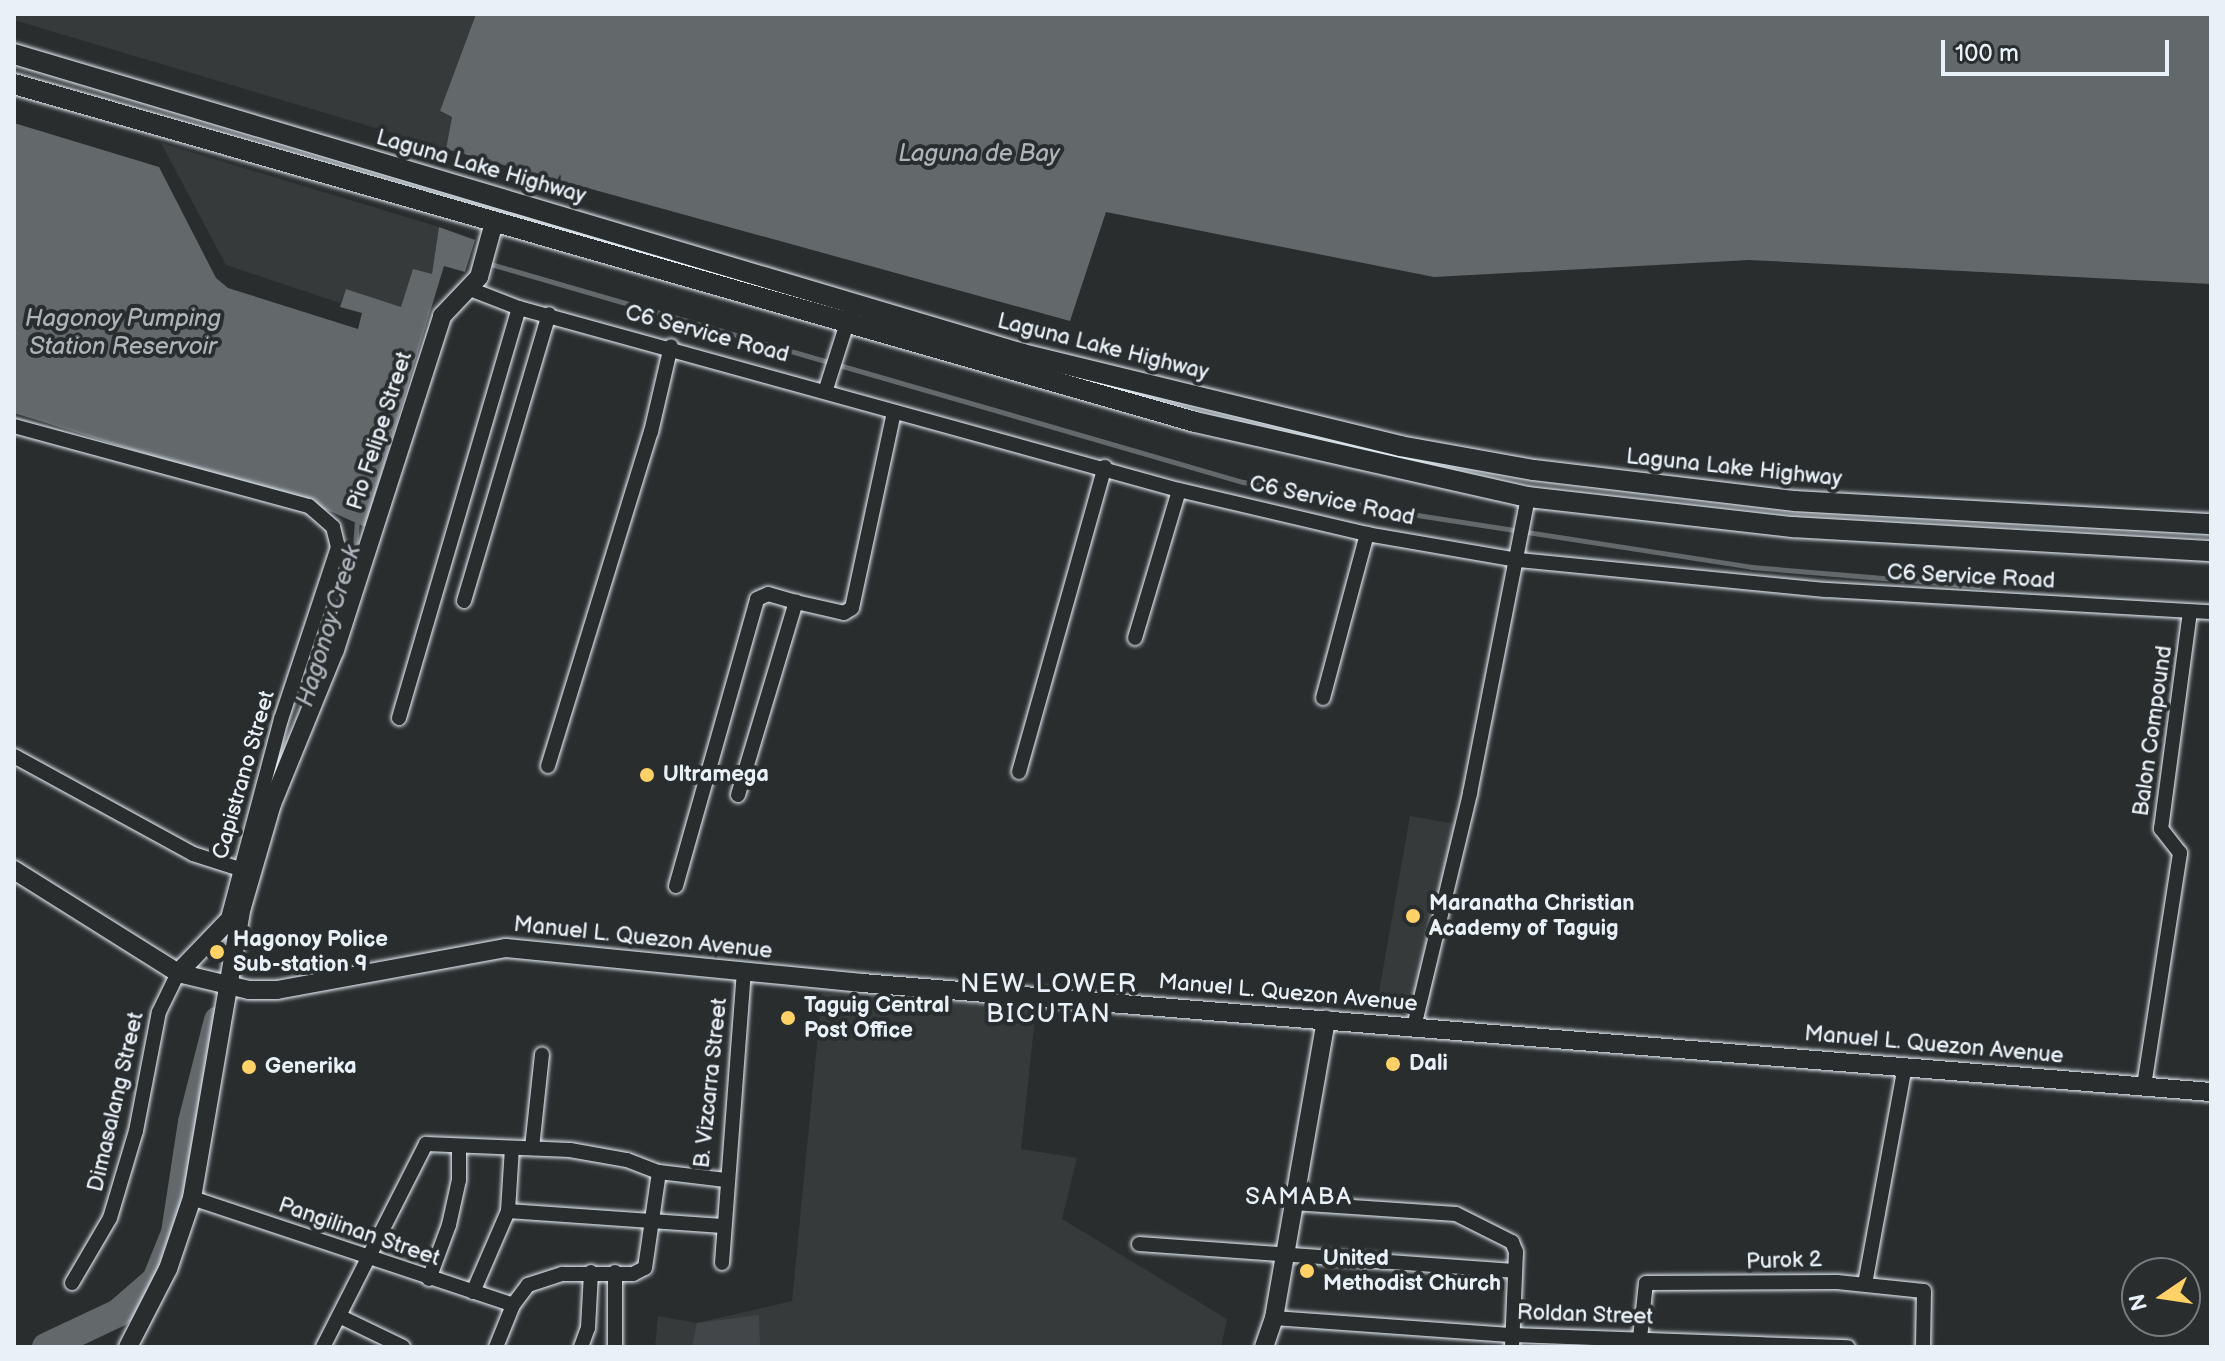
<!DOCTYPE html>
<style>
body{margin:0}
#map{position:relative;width:2225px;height:1361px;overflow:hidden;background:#2a2d2e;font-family:"Balsamiq Sans",sans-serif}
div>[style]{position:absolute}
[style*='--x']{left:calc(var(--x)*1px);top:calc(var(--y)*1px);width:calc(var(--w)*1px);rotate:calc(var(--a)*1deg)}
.built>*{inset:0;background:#363a3b;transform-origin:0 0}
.green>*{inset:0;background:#424648}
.water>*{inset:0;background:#63686b}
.stream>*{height:5px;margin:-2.5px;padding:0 2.5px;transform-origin:2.5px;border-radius:2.5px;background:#63686b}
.river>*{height:28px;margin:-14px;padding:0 14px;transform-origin:14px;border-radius:14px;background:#63686b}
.roads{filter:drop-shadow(0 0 2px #e8f1f8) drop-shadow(0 0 2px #e8f1f8)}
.street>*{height:14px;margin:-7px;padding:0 7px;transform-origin:7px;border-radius:7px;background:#2a2d2e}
.secondary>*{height:18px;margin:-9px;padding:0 9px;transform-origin:9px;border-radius:9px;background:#2a2d2e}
.primary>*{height:20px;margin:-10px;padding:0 10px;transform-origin:10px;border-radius:10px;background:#2a2d2e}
.dots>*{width:22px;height:22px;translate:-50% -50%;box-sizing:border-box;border:4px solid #2a2d2e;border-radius:50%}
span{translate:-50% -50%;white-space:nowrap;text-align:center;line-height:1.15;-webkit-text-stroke:8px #2a2d2e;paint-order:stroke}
.street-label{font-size:22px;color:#e8f1f8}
.poi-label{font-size:22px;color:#e8f1f8;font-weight:700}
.left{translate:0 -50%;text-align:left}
.water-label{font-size:24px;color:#acb3b9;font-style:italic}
.neighbourhood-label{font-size:24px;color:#e8f1f8;letter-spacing:2px}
.quarter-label{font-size:26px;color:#e8f1f8;letter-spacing:2px}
.frame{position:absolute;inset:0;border:16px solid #e8f1f8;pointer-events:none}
.north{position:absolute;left:2121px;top:1257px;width:80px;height:80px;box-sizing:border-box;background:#2a2d2e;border:2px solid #767b7f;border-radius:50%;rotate:257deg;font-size:22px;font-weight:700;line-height:32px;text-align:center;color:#e8f1f8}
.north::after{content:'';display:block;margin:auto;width:28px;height:36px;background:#ffd166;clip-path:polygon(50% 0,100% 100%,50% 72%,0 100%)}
.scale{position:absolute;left:1941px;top:40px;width:228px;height:36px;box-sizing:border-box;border:4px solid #e8f1f8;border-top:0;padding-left:10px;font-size:24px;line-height:28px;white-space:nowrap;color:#e8f1f8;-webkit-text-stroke:6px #2a2d2e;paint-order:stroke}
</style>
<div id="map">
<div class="built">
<i style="clip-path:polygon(14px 14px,476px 14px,440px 112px,452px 117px,446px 149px,14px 20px)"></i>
<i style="clip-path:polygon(161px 143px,439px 227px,432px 275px,401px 307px,346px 289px,340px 303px,226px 265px)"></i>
<i style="left:1410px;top:816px;width:52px;height:196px;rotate:10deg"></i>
<i style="clip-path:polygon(822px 993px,1036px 1008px,1021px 1149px,1077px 1158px,1062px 1219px,1227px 1319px,1221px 1347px,655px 1347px,658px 1316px,697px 1323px,792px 1301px)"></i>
</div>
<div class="green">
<i style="clip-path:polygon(759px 1315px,760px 1347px,692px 1347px,697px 1323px)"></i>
</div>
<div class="water">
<i style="clip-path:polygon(476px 14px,2211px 14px,2211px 284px,1749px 260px,1434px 277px,1106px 212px,1070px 321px,446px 149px,452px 117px,440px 111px)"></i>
<i style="clip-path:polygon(14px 123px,159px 167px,216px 278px,228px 288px,358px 329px,362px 313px,340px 307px,346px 289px,401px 307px,413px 269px,432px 274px,439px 227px,475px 240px,465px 272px,444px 266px,365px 527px,332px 512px,14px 413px)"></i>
</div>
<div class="stream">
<i style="--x:487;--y:263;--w:787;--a:16.16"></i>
<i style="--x:1243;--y:482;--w:164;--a:10.9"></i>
<i style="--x:1404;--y:513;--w:352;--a:8.8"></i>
<i style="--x:1752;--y:567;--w:228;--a:4.8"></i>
<i style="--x:312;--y:684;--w:143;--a:-72.5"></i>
<i style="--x:355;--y:548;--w:31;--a:-86"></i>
</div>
<div class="river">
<i style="--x:46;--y:1347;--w:80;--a:-25.3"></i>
<i style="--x:118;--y:1313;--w:50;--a:-41"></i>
<i style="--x:156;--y:1280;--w:51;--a:-68"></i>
<i style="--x:175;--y:1233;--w:112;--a:-81.3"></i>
<i style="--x:192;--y:1122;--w:105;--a:-75.7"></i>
</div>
<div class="roads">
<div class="street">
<i style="--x:470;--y:289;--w:53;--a:21.2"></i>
<i style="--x:519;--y:308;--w:685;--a:15.42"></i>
<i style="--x:1179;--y:490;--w:193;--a:13.2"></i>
<i style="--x:1367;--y:534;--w:153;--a:9.8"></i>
<i style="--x:1518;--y:560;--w:309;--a:5.6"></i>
<i style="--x:1826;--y:590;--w:386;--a:3.3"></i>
<i style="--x:826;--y:389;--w:79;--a:-72.3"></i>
<i style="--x:14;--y:426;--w:306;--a:15.2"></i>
<i style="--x:309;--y:506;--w:32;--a:41"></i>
<i style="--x:333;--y:527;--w:21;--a:76"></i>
<i style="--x:338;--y:547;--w:181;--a:108.3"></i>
<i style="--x:281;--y:719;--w:210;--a:104.9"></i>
<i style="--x:464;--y:601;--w:299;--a:-73.5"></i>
<i style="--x:1135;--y:638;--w:154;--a:-73.4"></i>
<i style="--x:1323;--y:698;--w:170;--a:-75"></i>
<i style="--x:399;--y:718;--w:427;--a:-73.7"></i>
<i style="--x:14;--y:756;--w:204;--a:28.7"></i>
<i style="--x:193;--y:854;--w:56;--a:17.8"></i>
<i style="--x:548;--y:766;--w:350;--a:-72.9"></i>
<i style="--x:651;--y:432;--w:88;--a:-76.9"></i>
<i style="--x:1019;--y:772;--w:317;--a:-74.3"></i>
<i style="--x:738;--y:795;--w:202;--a:-73.3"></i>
<i style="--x:796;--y:602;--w:49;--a:12.9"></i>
<i style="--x:844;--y:613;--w:9;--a:-32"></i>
<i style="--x:852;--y:608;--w:200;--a:-77.9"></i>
<i style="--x:676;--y:886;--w:298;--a:-74.2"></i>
<i style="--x:757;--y:599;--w:12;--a:-24"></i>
<i style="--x:768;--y:594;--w:29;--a:16"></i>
<i style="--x:1414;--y:1027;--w:241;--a:-76.5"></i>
<i style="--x:1470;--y:793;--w:302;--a:-78.9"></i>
<i style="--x:2144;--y:1086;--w:236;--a:-81.2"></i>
<i style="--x:2180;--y:853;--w:31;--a:-128"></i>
<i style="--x:2161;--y:829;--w:219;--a:-82.4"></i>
<i style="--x:532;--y:1148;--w:94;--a:-83.9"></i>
<i style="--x:192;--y:1198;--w:338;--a:18.4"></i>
<i style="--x:1293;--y:1203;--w:163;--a:3.9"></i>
<i style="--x:1456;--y:1214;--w:63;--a:26.6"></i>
<i style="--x:1512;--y:1242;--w:11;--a:68"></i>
<i style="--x:1516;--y:1252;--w:95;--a:92.4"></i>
<i style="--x:508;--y:1211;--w:215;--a:4"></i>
<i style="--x:1139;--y:1244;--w:376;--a:4.1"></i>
<i style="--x:722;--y:1263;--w:292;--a:-85.7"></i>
<i style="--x:429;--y:1279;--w:58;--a:-69.7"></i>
<i style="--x:449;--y:1225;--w:46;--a:-77.5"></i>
<i style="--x:459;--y:1180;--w:33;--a:-90"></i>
<i style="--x:72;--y:1283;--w:75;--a:-59.7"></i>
<i style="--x:110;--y:1218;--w:91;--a:-73.4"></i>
<i style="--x:136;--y:1131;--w:121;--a:-79.1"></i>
<i style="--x:159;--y:1012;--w:43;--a:-64"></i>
<i style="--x:1865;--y:1284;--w:222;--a:-79.6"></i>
<i style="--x:473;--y:1292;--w:88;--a:-66.6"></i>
<i style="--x:508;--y:1211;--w:63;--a:-86.4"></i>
<i style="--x:339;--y:1316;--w:71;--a:25.8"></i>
<i style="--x:1274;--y:1318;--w:240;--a:4.1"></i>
<i style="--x:1513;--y:1335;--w:335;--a:2.1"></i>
<i style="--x:1640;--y:1338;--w:55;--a:-83.8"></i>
<i style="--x:1646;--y:1283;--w:191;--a:-0.3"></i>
<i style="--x:1837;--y:1282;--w:87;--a:5.9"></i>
<i style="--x:1924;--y:1291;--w:56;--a:91"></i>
<i style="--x:323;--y:1347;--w:228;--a:-63.1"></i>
<i style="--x:426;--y:1144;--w:144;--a:2.4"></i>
<i style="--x:570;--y:1150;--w:58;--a:10"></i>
<i style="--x:627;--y:1160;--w:34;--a:21"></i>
<i style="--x:659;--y:1172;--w:67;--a:6.8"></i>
<i style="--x:496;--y:1347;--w:45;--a:-68"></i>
<i style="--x:513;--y:1305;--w:25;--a:-53"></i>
<i style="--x:528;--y:1285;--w:36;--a:-18"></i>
<i style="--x:562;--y:1274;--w:71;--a:0"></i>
<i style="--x:633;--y:1274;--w:13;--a:-27"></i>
<i style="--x:645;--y:1268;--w:97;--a:-81.7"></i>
<i style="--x:581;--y:1347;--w:20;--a:-70"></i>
<i style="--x:588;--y:1328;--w:56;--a:-86.9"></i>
<i style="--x:615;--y:1347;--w:75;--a:-90"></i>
</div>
<div class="secondary">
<i style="--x:14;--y:870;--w:194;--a:32.1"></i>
<i style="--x:178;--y:973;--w:73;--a:13.5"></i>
<i style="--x:249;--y:990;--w:28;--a:0"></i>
<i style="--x:277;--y:990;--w:233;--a:-10.4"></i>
<i style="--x:506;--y:948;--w:358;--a:5.6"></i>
<i style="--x:862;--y:983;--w:1353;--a:4.62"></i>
<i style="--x:178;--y:973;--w:71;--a:-46.1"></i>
<i style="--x:128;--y:1347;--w:88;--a:-62.9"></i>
<i style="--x:168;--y:1269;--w:75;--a:-71.3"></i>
<i style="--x:192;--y:1198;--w:295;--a:-80.3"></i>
<i style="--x:242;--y:907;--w:107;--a:-73.8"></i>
<i style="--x:272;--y:804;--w:166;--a:-67.8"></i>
<i style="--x:335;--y:650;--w:351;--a:-72.2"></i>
<i style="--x:442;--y:316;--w:54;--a:-46.5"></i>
<i style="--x:479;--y:277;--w:57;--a:-74.7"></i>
<i style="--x:1264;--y:1347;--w:31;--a:-71"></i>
<i style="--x:1274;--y:1318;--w:303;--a:-80.1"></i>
</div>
<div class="primary">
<i style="--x:14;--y:54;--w:1053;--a:16.56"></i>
<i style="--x:1023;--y:354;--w:388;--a:13.7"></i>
<i style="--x:1400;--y:446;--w:136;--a:10.2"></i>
<i style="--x:1534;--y:470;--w:263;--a:6.8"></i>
<i style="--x:1795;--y:501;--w:417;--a:3.2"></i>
<i style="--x:14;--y:84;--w:1228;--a:15.97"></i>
<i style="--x:1195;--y:422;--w:341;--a:12.7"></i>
<i style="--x:1528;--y:497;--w:267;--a:6.5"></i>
<i style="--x:1793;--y:527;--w:419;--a:3.3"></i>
</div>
</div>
<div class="dots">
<i style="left:647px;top:775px;background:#ffd166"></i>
<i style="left:1413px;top:916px;background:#ffd166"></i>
<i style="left:217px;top:952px;background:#ffd166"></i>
<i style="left:788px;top:1018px;background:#ffd166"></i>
<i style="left:1393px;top:1064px;background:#ffd166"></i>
<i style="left:249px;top:1067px;background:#ffd166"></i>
<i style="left:1307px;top:1271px;background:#ffd166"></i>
</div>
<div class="street-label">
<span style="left:481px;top:167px;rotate:16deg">Laguna Lake Highway</span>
<span style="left:707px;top:334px;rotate:15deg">C6 Service Road</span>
<span style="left:1103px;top:347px;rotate:14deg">Laguna Lake Highway</span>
<span style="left:380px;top:431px;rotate:-72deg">Pio Felipe Street</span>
<span style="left:1734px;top:468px;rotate:6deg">Laguna Lake Highway</span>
<span style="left:1332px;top:501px;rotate:12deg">C6 Service Road</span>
<span style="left:1971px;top:577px;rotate:3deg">C6 Service Road</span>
<span style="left:2153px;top:731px;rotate:-82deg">Balon Compound</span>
<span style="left:244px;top:775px;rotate:-74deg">Capistrano Street</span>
<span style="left:643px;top:938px;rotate:6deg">Manuel L. Quezon Avenue</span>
<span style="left:1288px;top:993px;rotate:5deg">Manuel L. Quezon Avenue</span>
<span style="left:1934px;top:1045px;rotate:5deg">Manuel L. Quezon Avenue</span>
<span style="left:711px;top:1083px;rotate:-84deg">B. Vizcarra Street</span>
<span style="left:116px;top:1102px;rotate:-77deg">Dimasalang Street</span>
<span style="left:359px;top:1232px;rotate:19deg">Pangilinan Street</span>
<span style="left:1784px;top:1261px;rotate:-2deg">Purok 2</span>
<span style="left:1585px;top:1315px;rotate:2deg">Roldan Street</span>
</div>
<div class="poi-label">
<span class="left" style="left:663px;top:775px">Ultramega</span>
<span class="left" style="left:1429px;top:916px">Maranatha Christian<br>Academy of Taguig</span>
<span class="left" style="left:233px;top:952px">Hagonoy Police<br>Sub-station 9</span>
<span class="left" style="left:804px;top:1018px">Taguig Central<br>Post Office</span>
<span class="left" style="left:1409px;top:1064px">Dali</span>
<span class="left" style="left:265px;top:1067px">Generika</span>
<span class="left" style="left:1323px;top:1271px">United<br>Methodist Church</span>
</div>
<div class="water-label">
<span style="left:979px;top:154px">Laguna de Bay</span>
<span style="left:123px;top:333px">Hagonoy Pumping<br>Station Reservoir</span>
<span style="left:329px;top:626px;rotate:-73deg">Hagonoy Creek</span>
</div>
<div class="neighbourhood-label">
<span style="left:1299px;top:1197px">SAMABA</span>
</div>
<div class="quarter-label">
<span style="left:1049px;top:1000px">NEW LOWER<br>BICUTAN</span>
</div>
<div class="frame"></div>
<div class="north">N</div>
<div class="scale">100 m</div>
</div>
